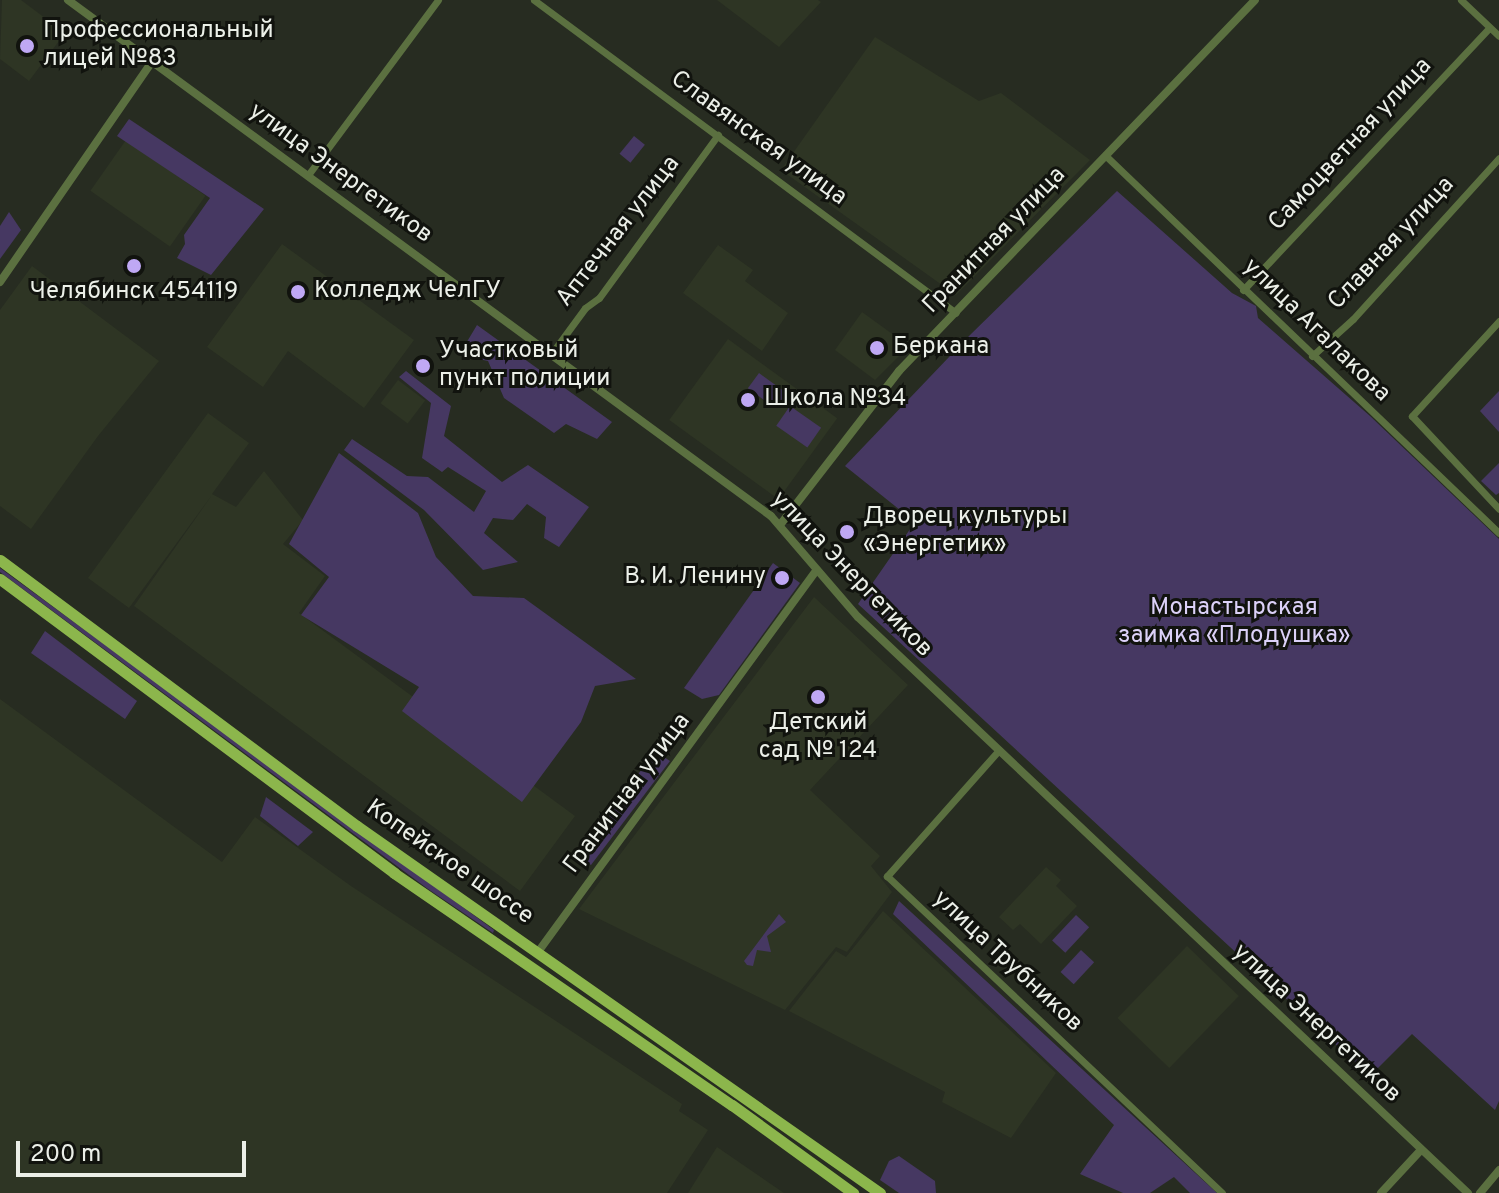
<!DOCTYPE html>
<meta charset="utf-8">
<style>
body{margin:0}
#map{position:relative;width:1499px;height:1193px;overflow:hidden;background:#272c21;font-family:Overpass,sans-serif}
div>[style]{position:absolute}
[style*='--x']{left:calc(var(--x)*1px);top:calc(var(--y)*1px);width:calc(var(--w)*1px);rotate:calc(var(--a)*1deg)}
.built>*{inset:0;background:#2e3524;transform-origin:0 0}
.green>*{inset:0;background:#463862;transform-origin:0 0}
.minor>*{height:7px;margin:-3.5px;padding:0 3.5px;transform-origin:3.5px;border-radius:3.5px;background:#5b7040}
.tertiary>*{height:8px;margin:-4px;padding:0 4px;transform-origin:4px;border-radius:4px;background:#5b7040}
.primary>*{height:11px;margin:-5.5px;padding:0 5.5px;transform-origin:5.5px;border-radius:5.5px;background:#8cb64c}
.dots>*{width:22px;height:22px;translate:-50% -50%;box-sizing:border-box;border:4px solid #11130e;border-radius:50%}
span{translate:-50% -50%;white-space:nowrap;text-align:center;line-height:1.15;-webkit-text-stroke:6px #11130e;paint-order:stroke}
.poi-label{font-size:24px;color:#ebefe8}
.left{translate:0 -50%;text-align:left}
.right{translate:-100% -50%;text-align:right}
.street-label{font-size:24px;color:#ebefe8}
.park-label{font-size:24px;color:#dcd1f8}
.scale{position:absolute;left:16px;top:1141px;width:230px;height:36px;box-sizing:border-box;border:4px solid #ebefe8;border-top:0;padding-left:10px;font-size:24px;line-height:28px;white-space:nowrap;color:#ebefe8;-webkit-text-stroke:6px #11130e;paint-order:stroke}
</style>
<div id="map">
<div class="built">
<i style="clip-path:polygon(2px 0,21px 0,65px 33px,29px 81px,0 59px)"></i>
<i style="clip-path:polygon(717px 0,818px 0,821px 2px,779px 47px)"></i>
<i style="clip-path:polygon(875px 37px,979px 101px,1001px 93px,1090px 160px,956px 295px,781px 170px)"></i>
<i style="left:126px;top:140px;width:97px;height:62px;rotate:35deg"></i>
<i style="clip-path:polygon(282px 244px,414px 340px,364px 408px,288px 351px,263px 387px,207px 347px)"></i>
<i style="clip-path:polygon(718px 245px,753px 270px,745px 281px,788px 313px,762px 351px,683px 293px)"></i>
<i style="clip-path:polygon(32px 266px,159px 361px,98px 436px,31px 529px,0 506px,0 310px)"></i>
<i style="clip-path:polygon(862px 312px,909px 346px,875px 380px,835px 350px)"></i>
<i style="left:728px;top:339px;width:135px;height:100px;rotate:36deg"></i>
<i style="left:398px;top:380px;width:34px;height:29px;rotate:37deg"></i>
<i style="clip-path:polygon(208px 413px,249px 443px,212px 494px,236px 507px,264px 471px,303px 520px,283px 544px,325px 576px,299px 613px,575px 816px,520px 891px,134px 606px,212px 495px,129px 608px,88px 578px)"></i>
<i style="clip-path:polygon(814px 597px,908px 685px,810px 790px,880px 856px,871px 866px,892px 892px,847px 952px,836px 947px,785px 1010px,579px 909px)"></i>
<i style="clip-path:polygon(0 699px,222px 862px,255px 817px,351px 886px,682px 1104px,679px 1111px,708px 1130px,667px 1193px,0 1193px)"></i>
<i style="clip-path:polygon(1046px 867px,1061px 880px,1056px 886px,1077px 906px,1041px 944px,1020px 924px,1013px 930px,999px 917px)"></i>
<i style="clip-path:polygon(883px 911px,1056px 1073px,1011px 1138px,942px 1102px,945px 1092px,789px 1011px,836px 951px,846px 957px)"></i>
<i style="left:1187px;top:946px;width:72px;height:100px;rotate:44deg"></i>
<i style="clip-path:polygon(717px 1147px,784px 1193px,688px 1193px)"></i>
</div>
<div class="green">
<i style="clip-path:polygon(129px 119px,264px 209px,211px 275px,177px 258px,185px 244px,184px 235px,210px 198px,117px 136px)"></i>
<i style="left:634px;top:136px;width:14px;height:23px;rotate:39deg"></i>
<i style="clip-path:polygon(1117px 191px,1232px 293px,1256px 306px,1258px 318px,1370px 416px,1499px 539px,1499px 1101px,1495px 1110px,1412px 1034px,1370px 1076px,858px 604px,915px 522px,845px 466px,970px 335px)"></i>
<i style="clip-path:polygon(9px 212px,21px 230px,0 259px,0 226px)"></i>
<i style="clip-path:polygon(477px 325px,612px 422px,597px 439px,566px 424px,554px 433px,504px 398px,488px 361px,459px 355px)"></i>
<i style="clip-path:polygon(406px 371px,451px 406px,444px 436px,502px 482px,528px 465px,589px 507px,559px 547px,544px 538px,546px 517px,527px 504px,513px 520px,493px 518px,484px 533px,518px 562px,483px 570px,424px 510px,344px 450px,352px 439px,407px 476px,428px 477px,474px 512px,486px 491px,448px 467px,442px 472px,422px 458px,431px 403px,399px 377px)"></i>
<i style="left:759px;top:373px;width:34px;height:19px;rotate:36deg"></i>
<i style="clip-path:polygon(1499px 391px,1499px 432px,1480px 411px)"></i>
<i style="left:790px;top:406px;width:38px;height:24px;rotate:35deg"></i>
<i style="clip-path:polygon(339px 453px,418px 513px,436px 557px,473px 596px,524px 598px,636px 679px,595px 686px,581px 722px,522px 802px,402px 711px,419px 687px,301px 615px,329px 577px,289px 544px)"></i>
<i style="clip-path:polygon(1499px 463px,1499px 493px,1496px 495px,1481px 481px)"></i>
<i style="clip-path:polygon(773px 563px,800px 583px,719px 695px,702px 699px,684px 688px)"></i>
<i style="clip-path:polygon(0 568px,494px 930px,493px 933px,428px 889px,0 572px)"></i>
<i style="clip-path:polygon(45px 631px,137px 701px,125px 719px,31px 653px)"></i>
<i style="clip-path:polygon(655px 751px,670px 761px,591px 865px,578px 857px)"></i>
<i style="clip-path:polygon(266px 797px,313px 832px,298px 846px,260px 816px)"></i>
<i style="clip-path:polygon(899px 901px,1217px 1193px,1190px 1193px,1174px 1177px,1150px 1193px,1123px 1193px,1080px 1174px,1114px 1125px,893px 914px)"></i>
<i style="clip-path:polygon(779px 914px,786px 922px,767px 936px,771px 952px,757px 950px,753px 966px,747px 965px,744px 961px)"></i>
<i style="left:1076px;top:915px;width:18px;height:35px;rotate:43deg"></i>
<i style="left:1081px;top:950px;width:18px;height:30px;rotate:43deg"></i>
<i style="clip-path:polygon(899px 1156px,935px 1181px,936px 1193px,899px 1193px,880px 1180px,889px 1161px)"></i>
</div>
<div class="minor">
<i style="--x:534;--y:0;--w:525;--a:36.56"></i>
<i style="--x:1461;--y:0;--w:52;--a:43.5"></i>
<i style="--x:1107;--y:157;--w:543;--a:43.81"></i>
<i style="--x:308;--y:175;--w:218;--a:-53.4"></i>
<i style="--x:1243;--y:290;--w:359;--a:-46.8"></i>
<i style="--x:1499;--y:321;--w:129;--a:132.5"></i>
<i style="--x:1412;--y:416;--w:127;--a:46.9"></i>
<i style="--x:552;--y:353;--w:56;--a:-53.7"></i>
<i style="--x:585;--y:308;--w:17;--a:-36"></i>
<i style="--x:599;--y:298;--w:202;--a:-53.9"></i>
<i style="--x:1312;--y:356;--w:55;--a:-42.1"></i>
<i style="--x:1353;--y:319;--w:217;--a:-47.8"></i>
<i style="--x:999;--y:750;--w:169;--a:131.6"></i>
<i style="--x:887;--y:876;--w:461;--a:43.4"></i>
</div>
<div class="tertiary">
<i style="--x:68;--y:0;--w:872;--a:36.28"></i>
<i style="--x:771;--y:516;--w:133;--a:49.3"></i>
<i style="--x:858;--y:617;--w:839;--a:43.36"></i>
<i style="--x:0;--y:282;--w:267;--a:-55.4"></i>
<i style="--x:780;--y:525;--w:195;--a:-52.3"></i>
<i style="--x:899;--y:371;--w:514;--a:-46.18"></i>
<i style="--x:538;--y:952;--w:473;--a:-53.9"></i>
<i style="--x:1381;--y:1193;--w:59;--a:-47.1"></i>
<i style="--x:1480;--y:1193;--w:30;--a:-50"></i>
</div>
<div class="primary">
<i style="--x:0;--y:560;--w:445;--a:36.7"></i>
<i style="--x:357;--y:826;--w:639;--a:35.06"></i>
<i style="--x:0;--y:579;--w:492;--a:36.7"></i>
<i style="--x:394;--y:873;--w:410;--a:34.5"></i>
<i style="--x:732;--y:1105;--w:150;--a:36"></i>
</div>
<div class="dots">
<i style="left:27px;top:46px;background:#bfa8f4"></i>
<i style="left:134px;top:266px;background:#bfa8f4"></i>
<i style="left:298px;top:292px;background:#bfa8f4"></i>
<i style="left:877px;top:348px;background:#bfa8f4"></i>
<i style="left:423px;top:366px;background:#bfa8f4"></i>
<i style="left:748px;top:400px;background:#bfa8f4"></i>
<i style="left:847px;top:532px;background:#bfa8f4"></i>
<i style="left:782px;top:578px;background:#bfa8f4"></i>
<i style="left:818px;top:697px;background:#bfa8f4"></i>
</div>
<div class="poi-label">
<span class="left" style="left:43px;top:46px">Профессиональный<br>лицей №83</span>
<span class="left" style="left:314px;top:292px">Колледж ЧелГУ</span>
<span style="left:134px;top:293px">Челябинск 454119</span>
<span class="left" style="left:893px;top:348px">Беркана</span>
<span class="left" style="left:439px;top:366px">Участковый<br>пункт полиции</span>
<span class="left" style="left:764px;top:400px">Школа №34</span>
<span class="left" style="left:863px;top:532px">Дворец культуры<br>«Энергетик»</span>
<span class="right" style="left:766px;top:578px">В. И. Ленину</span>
<span style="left:818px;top:738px">Детский<br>сад № 124</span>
</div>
<div class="street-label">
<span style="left:758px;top:139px;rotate:36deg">Славянская улица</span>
<span style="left:1351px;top:145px;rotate:-47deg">Самоцветная улица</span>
<span style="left:340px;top:174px;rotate:36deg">улица Энергетиков</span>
<span style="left:619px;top:232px;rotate:-52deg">Аптечная улица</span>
<span style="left:995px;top:241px;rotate:-46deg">Гранитная улица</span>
<span style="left:1392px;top:244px;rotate:-47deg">Славная улица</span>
<span style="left:1316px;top:331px;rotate:44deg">улица Агалакова</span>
<span style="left:851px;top:575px;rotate:46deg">улица Энергетиков</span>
<span style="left:628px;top:794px;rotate:-53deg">Гранитная улица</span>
<span style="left:449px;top:863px;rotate:35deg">Копейское шоссе</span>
<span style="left:1007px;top:962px;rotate:43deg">улица Трубников</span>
<span style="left:1316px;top:1024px;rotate:43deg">улица Энергетиков</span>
</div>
<div class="park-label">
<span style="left:1234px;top:623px">Монастырская<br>заимка «Плодушка»</span>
</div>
<div class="scale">200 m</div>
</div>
